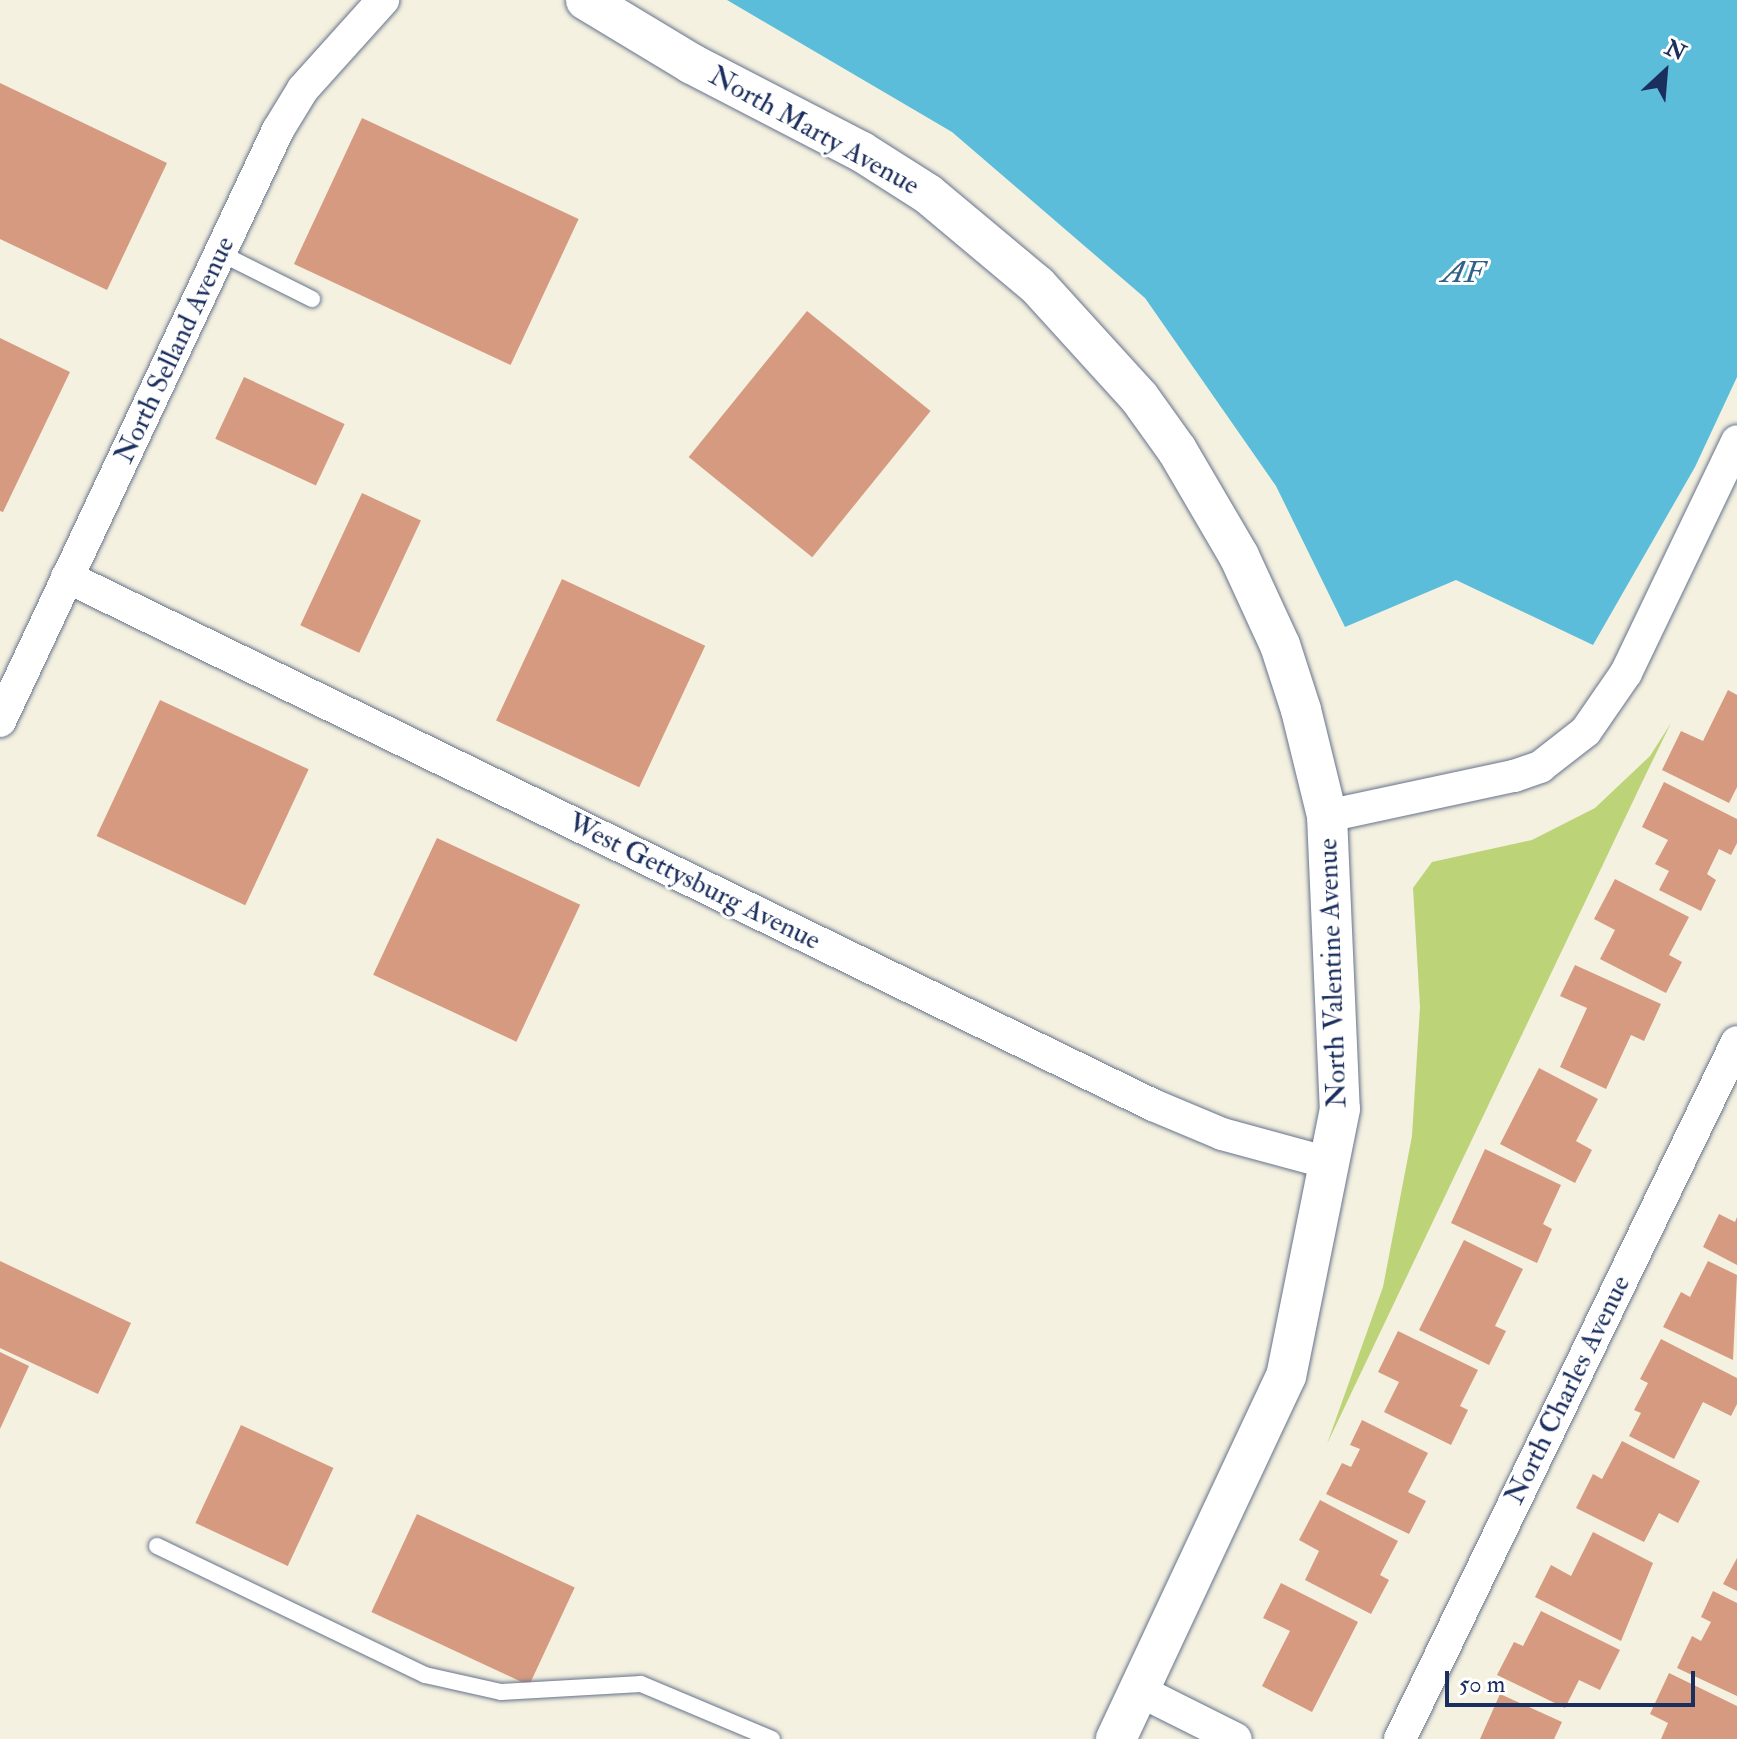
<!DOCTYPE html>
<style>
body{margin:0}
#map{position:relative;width:1737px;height:1739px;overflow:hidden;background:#f4f1e0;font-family:"IM FELL Double Pica",serif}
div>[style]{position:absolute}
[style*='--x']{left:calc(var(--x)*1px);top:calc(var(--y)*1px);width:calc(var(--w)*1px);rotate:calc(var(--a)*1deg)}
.green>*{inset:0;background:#bdd377}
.water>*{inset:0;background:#5bbdd9}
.building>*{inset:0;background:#d59a80;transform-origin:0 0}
.roads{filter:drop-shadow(0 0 2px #67738c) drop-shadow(0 0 2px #67738c)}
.service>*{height:16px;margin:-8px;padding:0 8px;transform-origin:8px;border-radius:8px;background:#fff}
.minor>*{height:32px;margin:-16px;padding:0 16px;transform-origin:16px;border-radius:16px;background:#fff}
.tertiary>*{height:40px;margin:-20px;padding:0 20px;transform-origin:20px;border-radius:20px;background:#fff}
span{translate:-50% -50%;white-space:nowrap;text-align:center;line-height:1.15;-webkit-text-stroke:6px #fff;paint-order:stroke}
.street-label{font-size:28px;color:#1b2f5e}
.water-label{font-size:30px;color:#316189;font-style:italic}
.north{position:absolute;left:1625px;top:32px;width:80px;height:80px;-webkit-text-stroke:6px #fff;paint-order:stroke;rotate:26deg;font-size:22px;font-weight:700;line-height:32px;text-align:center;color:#1b2f5e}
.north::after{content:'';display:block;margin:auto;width:28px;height:36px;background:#1b2f5e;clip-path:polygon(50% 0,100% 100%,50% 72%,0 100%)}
.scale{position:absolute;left:1445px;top:1671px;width:250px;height:36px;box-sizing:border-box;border:4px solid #1b2f5e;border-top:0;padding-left:10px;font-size:24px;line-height:28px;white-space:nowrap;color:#1b2f5e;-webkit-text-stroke:6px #fff;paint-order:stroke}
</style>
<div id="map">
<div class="green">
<i style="clip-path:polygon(1671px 723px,1646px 774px,1327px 1444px,1383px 1287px,1412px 1136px,1420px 1007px,1413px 888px,1432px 862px,1532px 840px,1595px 808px,1650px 756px)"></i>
</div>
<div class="water">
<i style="clip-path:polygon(727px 0,1737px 0,1737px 377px,1695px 467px,1593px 645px,1456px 580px,1345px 627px,1276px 486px,1145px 298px,952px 132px)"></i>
</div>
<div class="building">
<i style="clip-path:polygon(0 83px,167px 163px,107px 290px,0 239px)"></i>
<i style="left:362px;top:118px;width:239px;height:161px;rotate:25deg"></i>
<i style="left:807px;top:311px;width:159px;height:188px;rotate:39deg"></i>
<i style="clip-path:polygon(0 338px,70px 372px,3px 512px,0 511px)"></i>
<i style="left:244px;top:377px;width:111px;height:68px;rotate:25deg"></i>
<i style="left:362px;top:493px;width:65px;height:146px;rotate:25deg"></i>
<i style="left:562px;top:579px;width:158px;height:156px;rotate:25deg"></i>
<i style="clip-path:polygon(1728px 690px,1737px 695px,1737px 787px,1729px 803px,1662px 770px,1681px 731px,1703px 741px)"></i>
<i style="left:160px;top:700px;width:164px;height:150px;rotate:25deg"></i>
<i style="clip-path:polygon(1664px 782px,1737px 819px,1737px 843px,1731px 855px,1719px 849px,1707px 874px,1716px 880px,1701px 911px,1659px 890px,1669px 871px,1655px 864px,1668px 840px,1642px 827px)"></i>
<i style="left:437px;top:838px;width:158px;height:151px;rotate:25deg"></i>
<i style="clip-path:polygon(1615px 879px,1689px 917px,1669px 955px,1682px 962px,1666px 993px,1600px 959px,1615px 930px,1594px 919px)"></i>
<i style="clip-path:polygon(1575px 965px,1661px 1004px,1644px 1041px,1631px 1035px,1606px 1089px,1560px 1067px,1587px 1008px,1560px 996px)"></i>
<i style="clip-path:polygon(1539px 1068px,1598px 1099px,1576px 1141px,1592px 1150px,1575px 1183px,1500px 1144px)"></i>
<i style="clip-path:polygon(1485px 1149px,1561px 1185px,1543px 1224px,1552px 1229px,1537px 1263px,1451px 1223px)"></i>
<i style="clip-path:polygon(1719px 1214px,1735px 1222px,1737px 1217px,1737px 1265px,1703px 1247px)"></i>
<i style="clip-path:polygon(1464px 1240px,1523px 1269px,1495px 1326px,1506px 1331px,1489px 1365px,1419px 1330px)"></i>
<i style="clip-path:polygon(0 1261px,131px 1323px,98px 1394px,0 1348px)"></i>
<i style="clip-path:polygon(1708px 1261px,1737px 1275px,1733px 1360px,1663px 1327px,1681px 1292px,1690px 1297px)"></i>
<i style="clip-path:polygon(1398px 1331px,1478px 1370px,1460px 1406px,1468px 1410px,1451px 1445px,1384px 1412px,1399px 1382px,1378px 1372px)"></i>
<i style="clip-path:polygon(1661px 1339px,1737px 1378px,1737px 1404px,1731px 1416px,1703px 1402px,1674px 1459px,1629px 1436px,1641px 1413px,1634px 1410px,1648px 1383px,1640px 1379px)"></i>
<i style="clip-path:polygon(0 1352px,29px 1366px,0 1429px)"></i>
<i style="clip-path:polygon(1362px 1420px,1428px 1453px,1408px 1492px,1426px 1501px,1409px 1534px,1326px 1494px,1342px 1463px,1351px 1467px,1360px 1449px,1350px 1445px)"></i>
<i style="left:241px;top:1425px;width:102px;height:108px;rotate:25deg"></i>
<i style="clip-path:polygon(1622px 1441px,1700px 1481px,1678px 1523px,1659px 1513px,1644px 1542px,1576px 1508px,1593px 1474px,1602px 1479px)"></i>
<i style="clip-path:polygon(1320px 1500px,1398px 1541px,1380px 1575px,1389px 1580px,1371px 1614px,1305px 1580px,1319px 1551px,1299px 1540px)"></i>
<i style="left:417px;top:1514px;width:174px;height:108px;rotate:25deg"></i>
<i style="clip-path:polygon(1593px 1532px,1653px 1563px,1621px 1641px,1535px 1597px,1551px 1565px,1571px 1576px)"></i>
<i style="clip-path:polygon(1737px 1558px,1737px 1591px,1723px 1584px)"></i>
<i style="clip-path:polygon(1281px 1583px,1358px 1622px,1312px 1712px,1262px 1686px,1290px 1631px,1263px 1618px)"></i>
<i style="clip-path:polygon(1713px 1591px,1737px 1603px,1737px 1696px,1677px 1668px,1692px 1636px,1701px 1641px,1711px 1622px,1701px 1617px)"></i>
<i style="clip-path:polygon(1541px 1611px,1620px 1650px,1600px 1690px,1579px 1680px,1565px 1708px,1497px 1675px,1514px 1642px,1523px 1646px)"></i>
<i style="clip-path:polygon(1669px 1673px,1737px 1706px,1737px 1739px,1661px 1739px,1668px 1723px,1650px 1714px)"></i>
<i style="clip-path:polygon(1500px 1694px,1562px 1722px,1554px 1739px,1480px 1739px)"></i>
</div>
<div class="roads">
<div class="service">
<i style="--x:220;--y:253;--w:103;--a:26.6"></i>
<i style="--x:157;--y:1546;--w:297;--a:25.7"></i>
<i style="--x:425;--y:1675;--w:78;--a:12.6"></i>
<i style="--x:501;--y:1692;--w:140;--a:-3.3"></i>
<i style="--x:641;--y:1684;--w:142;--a:22.8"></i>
</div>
<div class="minor">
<i style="--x:67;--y:577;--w:1208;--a:25.93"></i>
<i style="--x:1153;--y:1105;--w:75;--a:22.8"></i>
<i style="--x:1222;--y:1134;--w:111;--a:15.2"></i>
<i style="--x:0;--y:721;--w:653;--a:-64.81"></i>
<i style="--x:278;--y:130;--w:48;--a:-58.6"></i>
<i style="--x:303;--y:89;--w:120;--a:-48"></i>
<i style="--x:1327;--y:816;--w:191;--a:-12.1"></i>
<i style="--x:1514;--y:776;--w:28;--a:-19"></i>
<i style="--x:1540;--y:767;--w:58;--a:-38"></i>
<i style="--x:1586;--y:731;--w:70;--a:-55.4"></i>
<i style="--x:1626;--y:673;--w:257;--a:-64.4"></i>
<i style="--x:1140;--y:1691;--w:107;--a:26.6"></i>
<i style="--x:1400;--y:1739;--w:774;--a:-64.2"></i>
</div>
<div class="tertiary">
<i style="--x:586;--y:0;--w:124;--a:31.1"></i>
<i style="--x:692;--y:64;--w:191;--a:27.4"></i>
<i style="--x:862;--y:152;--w:78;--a:32.5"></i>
<i style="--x:928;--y:194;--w:142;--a:39.9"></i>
<i style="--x:1037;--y:285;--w:151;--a:47.7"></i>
<i style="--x:1139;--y:397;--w:65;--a:54.4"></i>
<i style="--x:1177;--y:450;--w:123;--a:59.7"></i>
<i style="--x:1239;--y:556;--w:98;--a:65.3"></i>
<i style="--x:1280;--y:645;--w:68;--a:72.1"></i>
<i style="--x:1301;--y:710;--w:109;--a:76.2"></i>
<i style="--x:1327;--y:816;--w:293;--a:87.5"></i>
<i style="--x:1340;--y:1109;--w:272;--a:101.4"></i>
<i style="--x:1286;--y:1376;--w:401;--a:115.1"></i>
</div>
</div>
<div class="street-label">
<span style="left:814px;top:131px;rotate:29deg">North Marty Avenue</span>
<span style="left:175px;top:350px;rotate:-65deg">North Selland Avenue</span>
<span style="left:694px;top:882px;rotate:26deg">West Gettysburg Avenue</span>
<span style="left:1333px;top:973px;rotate:-92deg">North Valentine Avenue</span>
<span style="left:1568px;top:1390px;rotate:-64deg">North Charles Avenue</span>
</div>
<div class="water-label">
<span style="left:1463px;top:273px">AF</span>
</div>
<div class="north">N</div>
<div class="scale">50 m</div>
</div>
